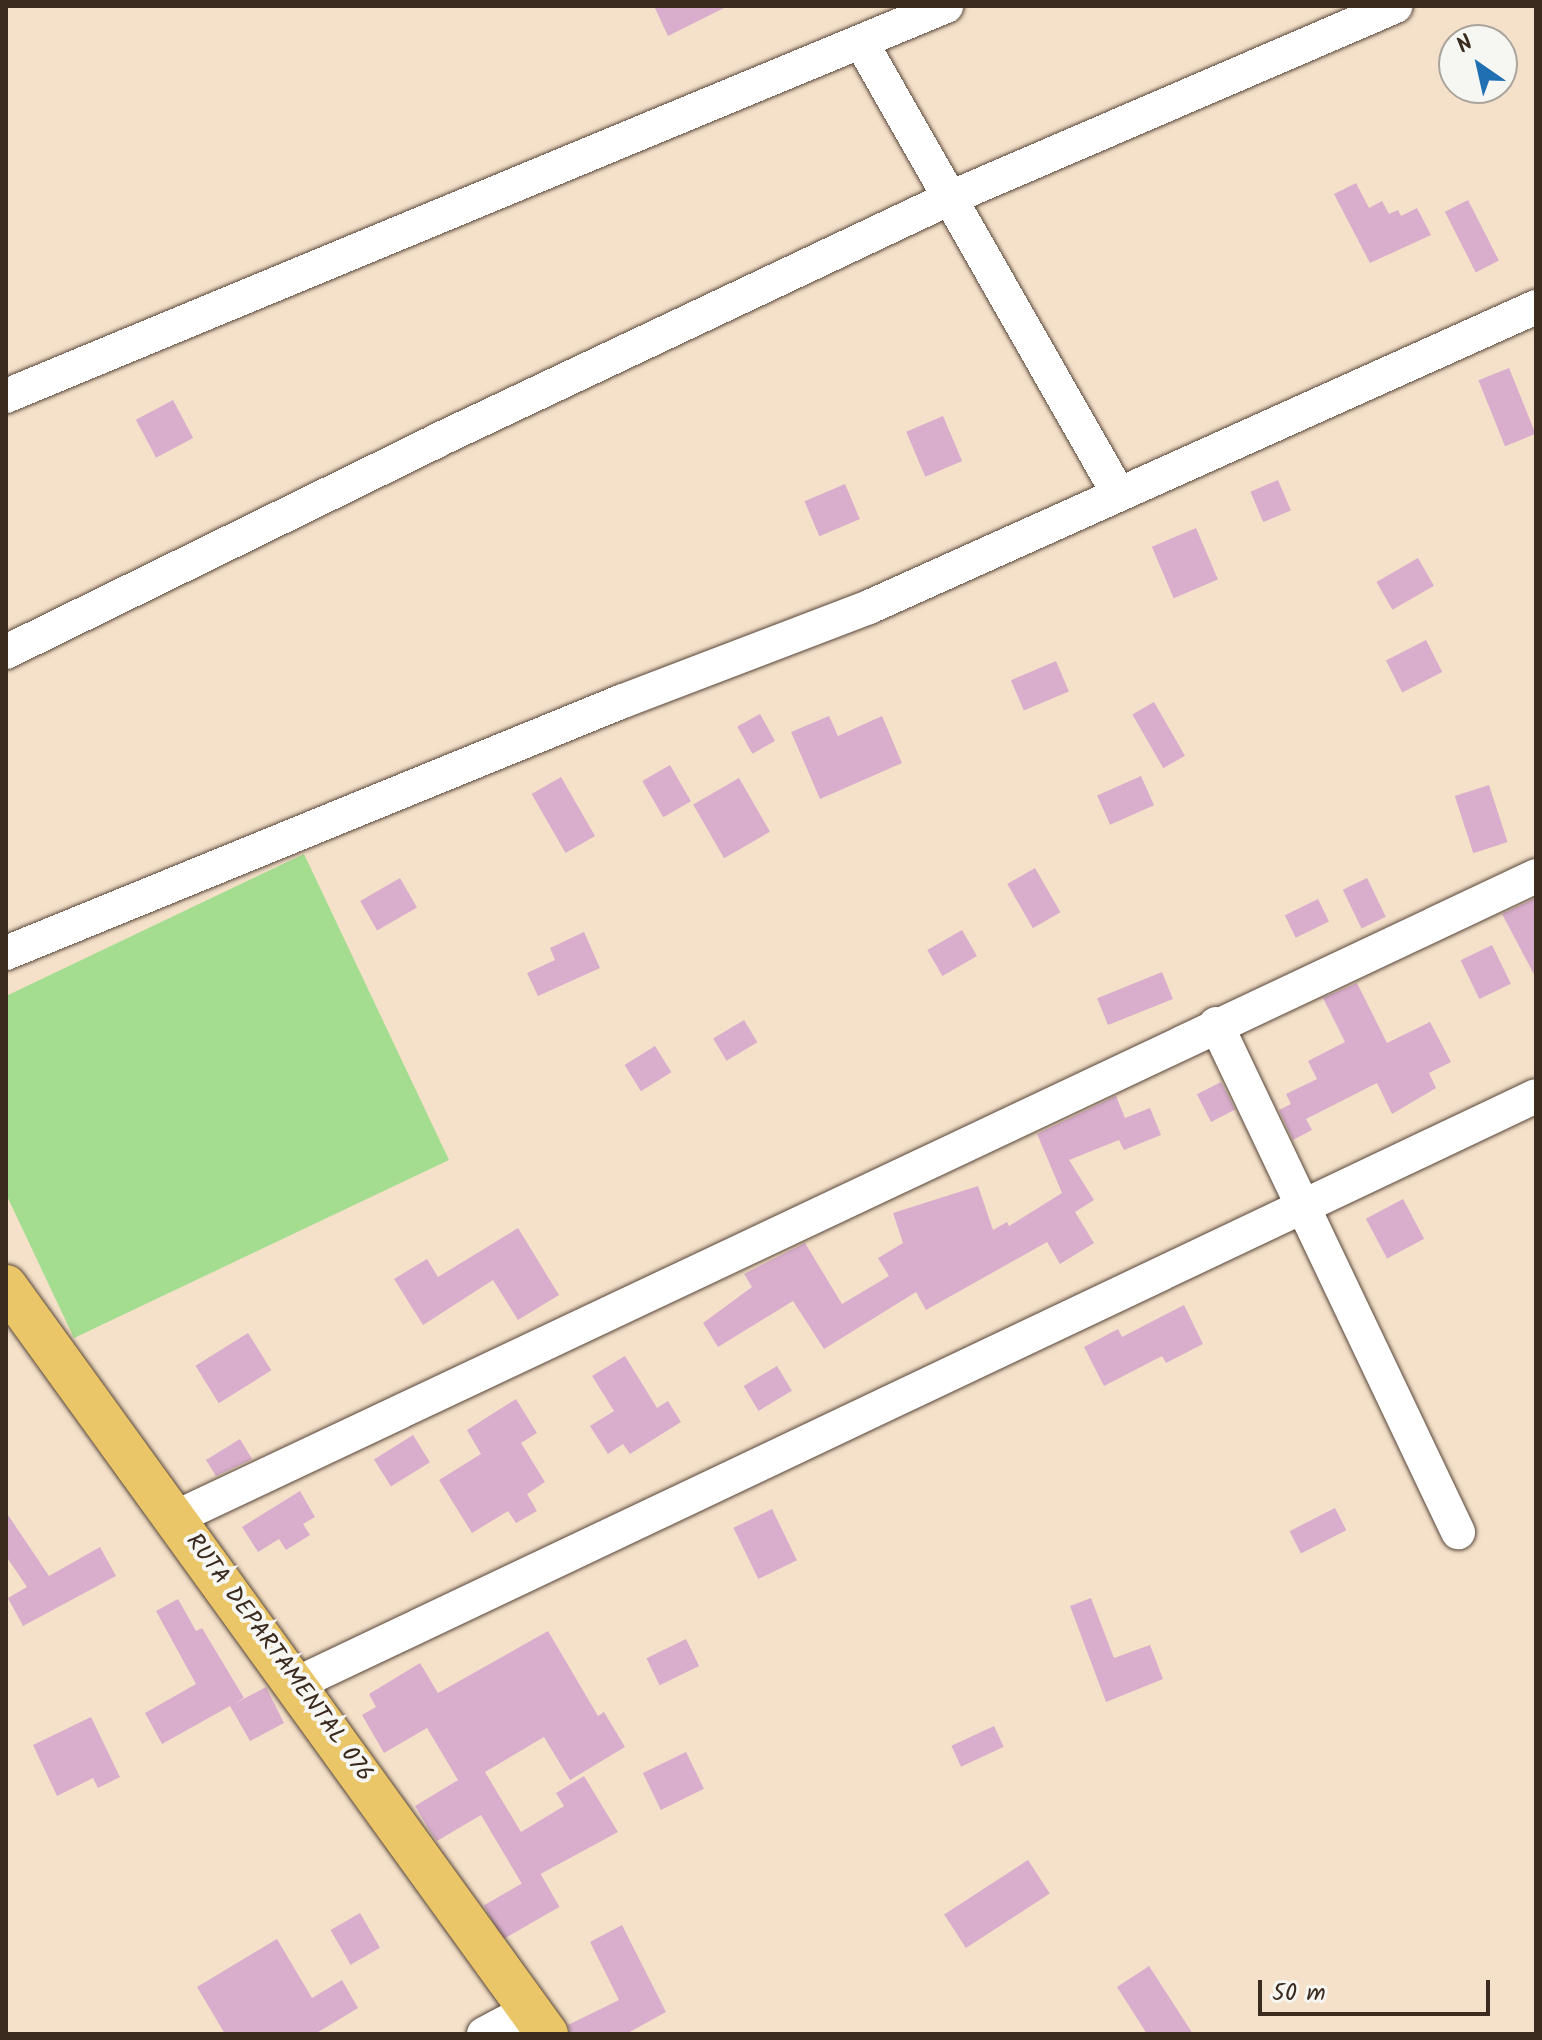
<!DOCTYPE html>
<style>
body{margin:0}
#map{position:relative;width:1542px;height:2040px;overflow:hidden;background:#f5e1ca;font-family:Kalam,sans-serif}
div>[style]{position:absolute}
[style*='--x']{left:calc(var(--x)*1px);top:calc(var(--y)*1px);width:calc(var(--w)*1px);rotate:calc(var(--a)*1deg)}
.green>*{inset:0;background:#a4dd8f}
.building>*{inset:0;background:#d9aecd;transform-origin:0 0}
.roads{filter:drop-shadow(0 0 2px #574538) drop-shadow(0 0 2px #574538)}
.minor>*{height:34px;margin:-17px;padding:0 17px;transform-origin:17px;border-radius:17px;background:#fff}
.major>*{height:42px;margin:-21px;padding:0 21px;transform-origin:21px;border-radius:21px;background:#eac669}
span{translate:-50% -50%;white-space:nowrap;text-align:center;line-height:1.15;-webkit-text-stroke:8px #f6f6f2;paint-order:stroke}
.street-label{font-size:24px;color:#3b2a1e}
.frame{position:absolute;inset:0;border:8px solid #3b2a1e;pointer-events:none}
.north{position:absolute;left:1438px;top:24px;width:80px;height:80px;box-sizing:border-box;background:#f6f6f2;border:2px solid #aba49d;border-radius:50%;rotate:326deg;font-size:22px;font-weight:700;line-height:32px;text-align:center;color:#3b2a1e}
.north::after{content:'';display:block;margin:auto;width:28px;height:36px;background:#1f6fb2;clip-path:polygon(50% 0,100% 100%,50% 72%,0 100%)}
.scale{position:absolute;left:1258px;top:1980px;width:232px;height:36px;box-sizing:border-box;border:4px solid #3b2a1e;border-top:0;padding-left:10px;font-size:24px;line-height:28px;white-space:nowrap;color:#3b2a1e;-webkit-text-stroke:6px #f6f6f2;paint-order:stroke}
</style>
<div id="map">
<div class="green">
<i style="clip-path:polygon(304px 854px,449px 1160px,74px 1338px,6px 1194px,6px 996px)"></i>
</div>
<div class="building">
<i style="clip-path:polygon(654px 6px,728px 6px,668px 36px)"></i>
<i style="clip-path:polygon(1356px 183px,1369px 208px,1382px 201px,1389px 214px,1398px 210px,1401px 216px,1417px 208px,1431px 235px,1370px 263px,1334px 194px)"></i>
<i style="left:1468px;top:200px;width:68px;height:26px;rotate:63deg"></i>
<i style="left:1509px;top:368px;width:71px;height:33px;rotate:68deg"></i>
<i style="left:173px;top:400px;width:43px;height:42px;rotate:62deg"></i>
<i style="left:943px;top:416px;width:49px;height:40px;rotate:67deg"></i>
<i style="left:1278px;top:480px;width:33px;height:30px;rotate:67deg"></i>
<i style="left:845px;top:484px;width:38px;height:44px;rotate:67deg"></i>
<i style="left:1196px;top:528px;width:56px;height:48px;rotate:67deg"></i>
<i style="left:1418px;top:558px;width:32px;height:48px;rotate:60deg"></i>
<i style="left:1426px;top:640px;width:36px;height:45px;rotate:63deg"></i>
<i style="left:1056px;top:661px;width:33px;height:49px;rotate:67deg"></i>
<i style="left:1154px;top:702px;width:62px;height:25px;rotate:60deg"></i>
<i style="left:760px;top:714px;width:31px;height:26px;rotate:61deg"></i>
<i style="clip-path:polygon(829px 716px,838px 736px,882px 716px,902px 763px,820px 799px,791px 732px)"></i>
<i style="left:670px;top:765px;width:42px;height:32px;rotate:60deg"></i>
<i style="left:1141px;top:776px;width:32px;height:48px;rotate:66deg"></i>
<i style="left:561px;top:777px;width:68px;height:34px;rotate:60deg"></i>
<i style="left:739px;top:778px;width:62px;height:53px;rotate:60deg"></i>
<i style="left:1489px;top:785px;width:60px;height:36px;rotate:72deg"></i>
<i style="left:1035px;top:868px;width:51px;height:32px;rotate:60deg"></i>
<i style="left:400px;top:878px;width:34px;height:46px;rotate:60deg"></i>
<i style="left:1367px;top:878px;width:43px;height:27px;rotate:64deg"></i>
<i style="clip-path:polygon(1536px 898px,1536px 978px,1502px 914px)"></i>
<i style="left:1318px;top:899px;width:25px;height:37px;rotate:64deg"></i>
<i style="left:962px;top:930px;width:30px;height:40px;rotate:60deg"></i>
<i style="clip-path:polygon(584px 932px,600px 968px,538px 996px,527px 973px,555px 960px,550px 948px)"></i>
<i style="left:1492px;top:945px;width:43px;height:35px;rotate:64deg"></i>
<i style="left:1162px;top:972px;width:29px;height:70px;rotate:68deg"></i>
<i style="clip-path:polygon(1357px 983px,1387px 1043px,1430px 1022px,1451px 1062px,1429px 1073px,1436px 1088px,1392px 1114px,1377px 1083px,1306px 1119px,1312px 1130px,1293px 1140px,1279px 1110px,1291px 1104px,1286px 1094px,1317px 1079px,1308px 1061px,1345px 1042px,1323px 998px)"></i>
<i style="left:744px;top:1020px;width:26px;height:36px;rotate:59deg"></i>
<i style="left:655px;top:1046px;width:31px;height:36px;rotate:58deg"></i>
<i style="left:1221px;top:1082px;width:31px;height:27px;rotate:63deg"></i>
<i style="clip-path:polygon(1116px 1096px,1125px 1118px,1150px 1108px,1161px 1135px,1124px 1150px,1119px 1140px,1069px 1160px,1094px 1200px,1075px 1212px,1094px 1243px,1060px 1264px,1047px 1242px,926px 1310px,916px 1292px,824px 1349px,793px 1301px,718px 1347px,703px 1323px,752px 1287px,744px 1274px,805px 1243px,842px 1304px,889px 1276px,878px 1258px,903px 1243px,893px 1213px,978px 1186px,993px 1230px,1007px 1222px,1009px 1226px,1062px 1193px,1037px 1134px)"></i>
<i style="left:1403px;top:1199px;width:45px;height:42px;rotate:62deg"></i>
<i style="clip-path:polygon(518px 1228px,559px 1295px,518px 1320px,493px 1280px,423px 1325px,394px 1279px,427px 1259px,438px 1277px)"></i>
<i style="clip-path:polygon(1184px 1305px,1203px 1344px,1166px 1363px,1162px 1356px,1104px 1386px,1084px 1347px,1118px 1329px,1122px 1337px)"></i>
<i style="left:248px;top:1333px;width:44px;height:62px;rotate:58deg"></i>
<i style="clip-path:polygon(625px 1356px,657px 1408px,668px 1401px,681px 1422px,630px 1454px,623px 1444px,608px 1454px,590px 1426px,614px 1411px,592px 1376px)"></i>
<i style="left:777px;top:1366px;width:29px;height:39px;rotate:59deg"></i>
<i style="clip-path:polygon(516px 1399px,537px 1433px,521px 1443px,545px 1482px,527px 1494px,537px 1511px,516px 1523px,508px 1511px,472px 1533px,439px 1480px,481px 1454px,467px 1430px)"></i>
<i style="left:413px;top:1435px;width:32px;height:46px;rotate:58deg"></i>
<i style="clip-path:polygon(240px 1439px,252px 1459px,216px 1476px,206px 1460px)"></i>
<i style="clip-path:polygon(300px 1491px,315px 1517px,303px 1524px,310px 1535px,286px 1550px,279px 1539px,258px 1552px,242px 1527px)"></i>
<i style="left:1335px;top:1508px;width:25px;height:51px;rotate:63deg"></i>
<i style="left:772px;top:1509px;width:57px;height:43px;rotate:64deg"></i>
<i style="clip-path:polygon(6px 1512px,49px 1576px,100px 1547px,116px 1576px,23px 1626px,8px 1598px,27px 1587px,6px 1556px)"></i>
<i style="clip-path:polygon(1091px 1598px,1114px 1658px,1150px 1645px,1163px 1679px,1106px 1702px,1070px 1606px)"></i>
<i style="clip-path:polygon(178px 1599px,196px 1631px,202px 1628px,244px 1698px,234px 1704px,266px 1687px,284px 1723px,250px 1741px,230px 1706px,162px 1744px,145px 1713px,196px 1684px,156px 1611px)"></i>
<i style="clip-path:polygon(548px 1631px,598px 1716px,604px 1712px,625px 1747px,570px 1780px,544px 1737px,485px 1772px,521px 1832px,564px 1806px,556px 1793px,584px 1776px,618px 1832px,522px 1884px,481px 1815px,437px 1841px,430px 1831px,415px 1806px,458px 1780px,427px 1728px,384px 1753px,362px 1715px,376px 1707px,369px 1694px,420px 1663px,438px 1693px)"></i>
<i style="left:686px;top:1639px;width:30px;height:44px;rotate:64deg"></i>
<i style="clip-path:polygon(91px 1717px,120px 1777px,98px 1788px,93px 1778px,57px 1796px,33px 1745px)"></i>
<i style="left:994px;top:1726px;width:23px;height:47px;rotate:65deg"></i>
<i style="left:686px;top:1752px;width:41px;height:48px;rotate:64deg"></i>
<i style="left:1028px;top:1860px;width:40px;height:100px;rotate:57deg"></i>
<i style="left:540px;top:1873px;width:39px;height:65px;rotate:60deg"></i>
<i style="left:360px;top:1913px;width:40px;height:34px;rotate:60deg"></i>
<i style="clip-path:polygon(622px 1925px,666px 2012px,626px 2034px,571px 2034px,568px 2025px,619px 2000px,590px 1942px)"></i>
<i style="clip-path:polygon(277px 1939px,312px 1998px,342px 1980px,358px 2008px,315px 2034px,225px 2034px,197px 1987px)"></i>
<i style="clip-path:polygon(1149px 1966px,1193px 2034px,1147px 2034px,1117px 1987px)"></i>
</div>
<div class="roads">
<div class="minor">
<i style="--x:861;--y:42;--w:519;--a:60.32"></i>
<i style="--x:6;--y:396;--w:1018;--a:-22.53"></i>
<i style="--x:6;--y:652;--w:479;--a:-26.1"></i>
<i style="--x:436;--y:441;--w:569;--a:-25.3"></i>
<i style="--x:950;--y:198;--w:485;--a:-23.3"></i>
<i style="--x:6;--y:953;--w:666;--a:-22.22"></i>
<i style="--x:623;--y:701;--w:263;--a:-20.9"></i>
<i style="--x:869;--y:607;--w:731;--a:-24.22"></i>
<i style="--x:1216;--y:1024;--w:563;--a:64.53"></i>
<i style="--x:177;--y:1517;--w:1503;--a:-25.25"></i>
<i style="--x:296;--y:1684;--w:1372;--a:-25.37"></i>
<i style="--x:484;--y:2034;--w:52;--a:-27.6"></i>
</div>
<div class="major">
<i style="--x:6;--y:1286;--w:923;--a:54.12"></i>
</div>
</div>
<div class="street-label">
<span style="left:279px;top:1658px;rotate:54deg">RUTA DEPARTAMENTAL 076</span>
</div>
<div class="frame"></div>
<div class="north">N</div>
<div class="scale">50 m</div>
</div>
